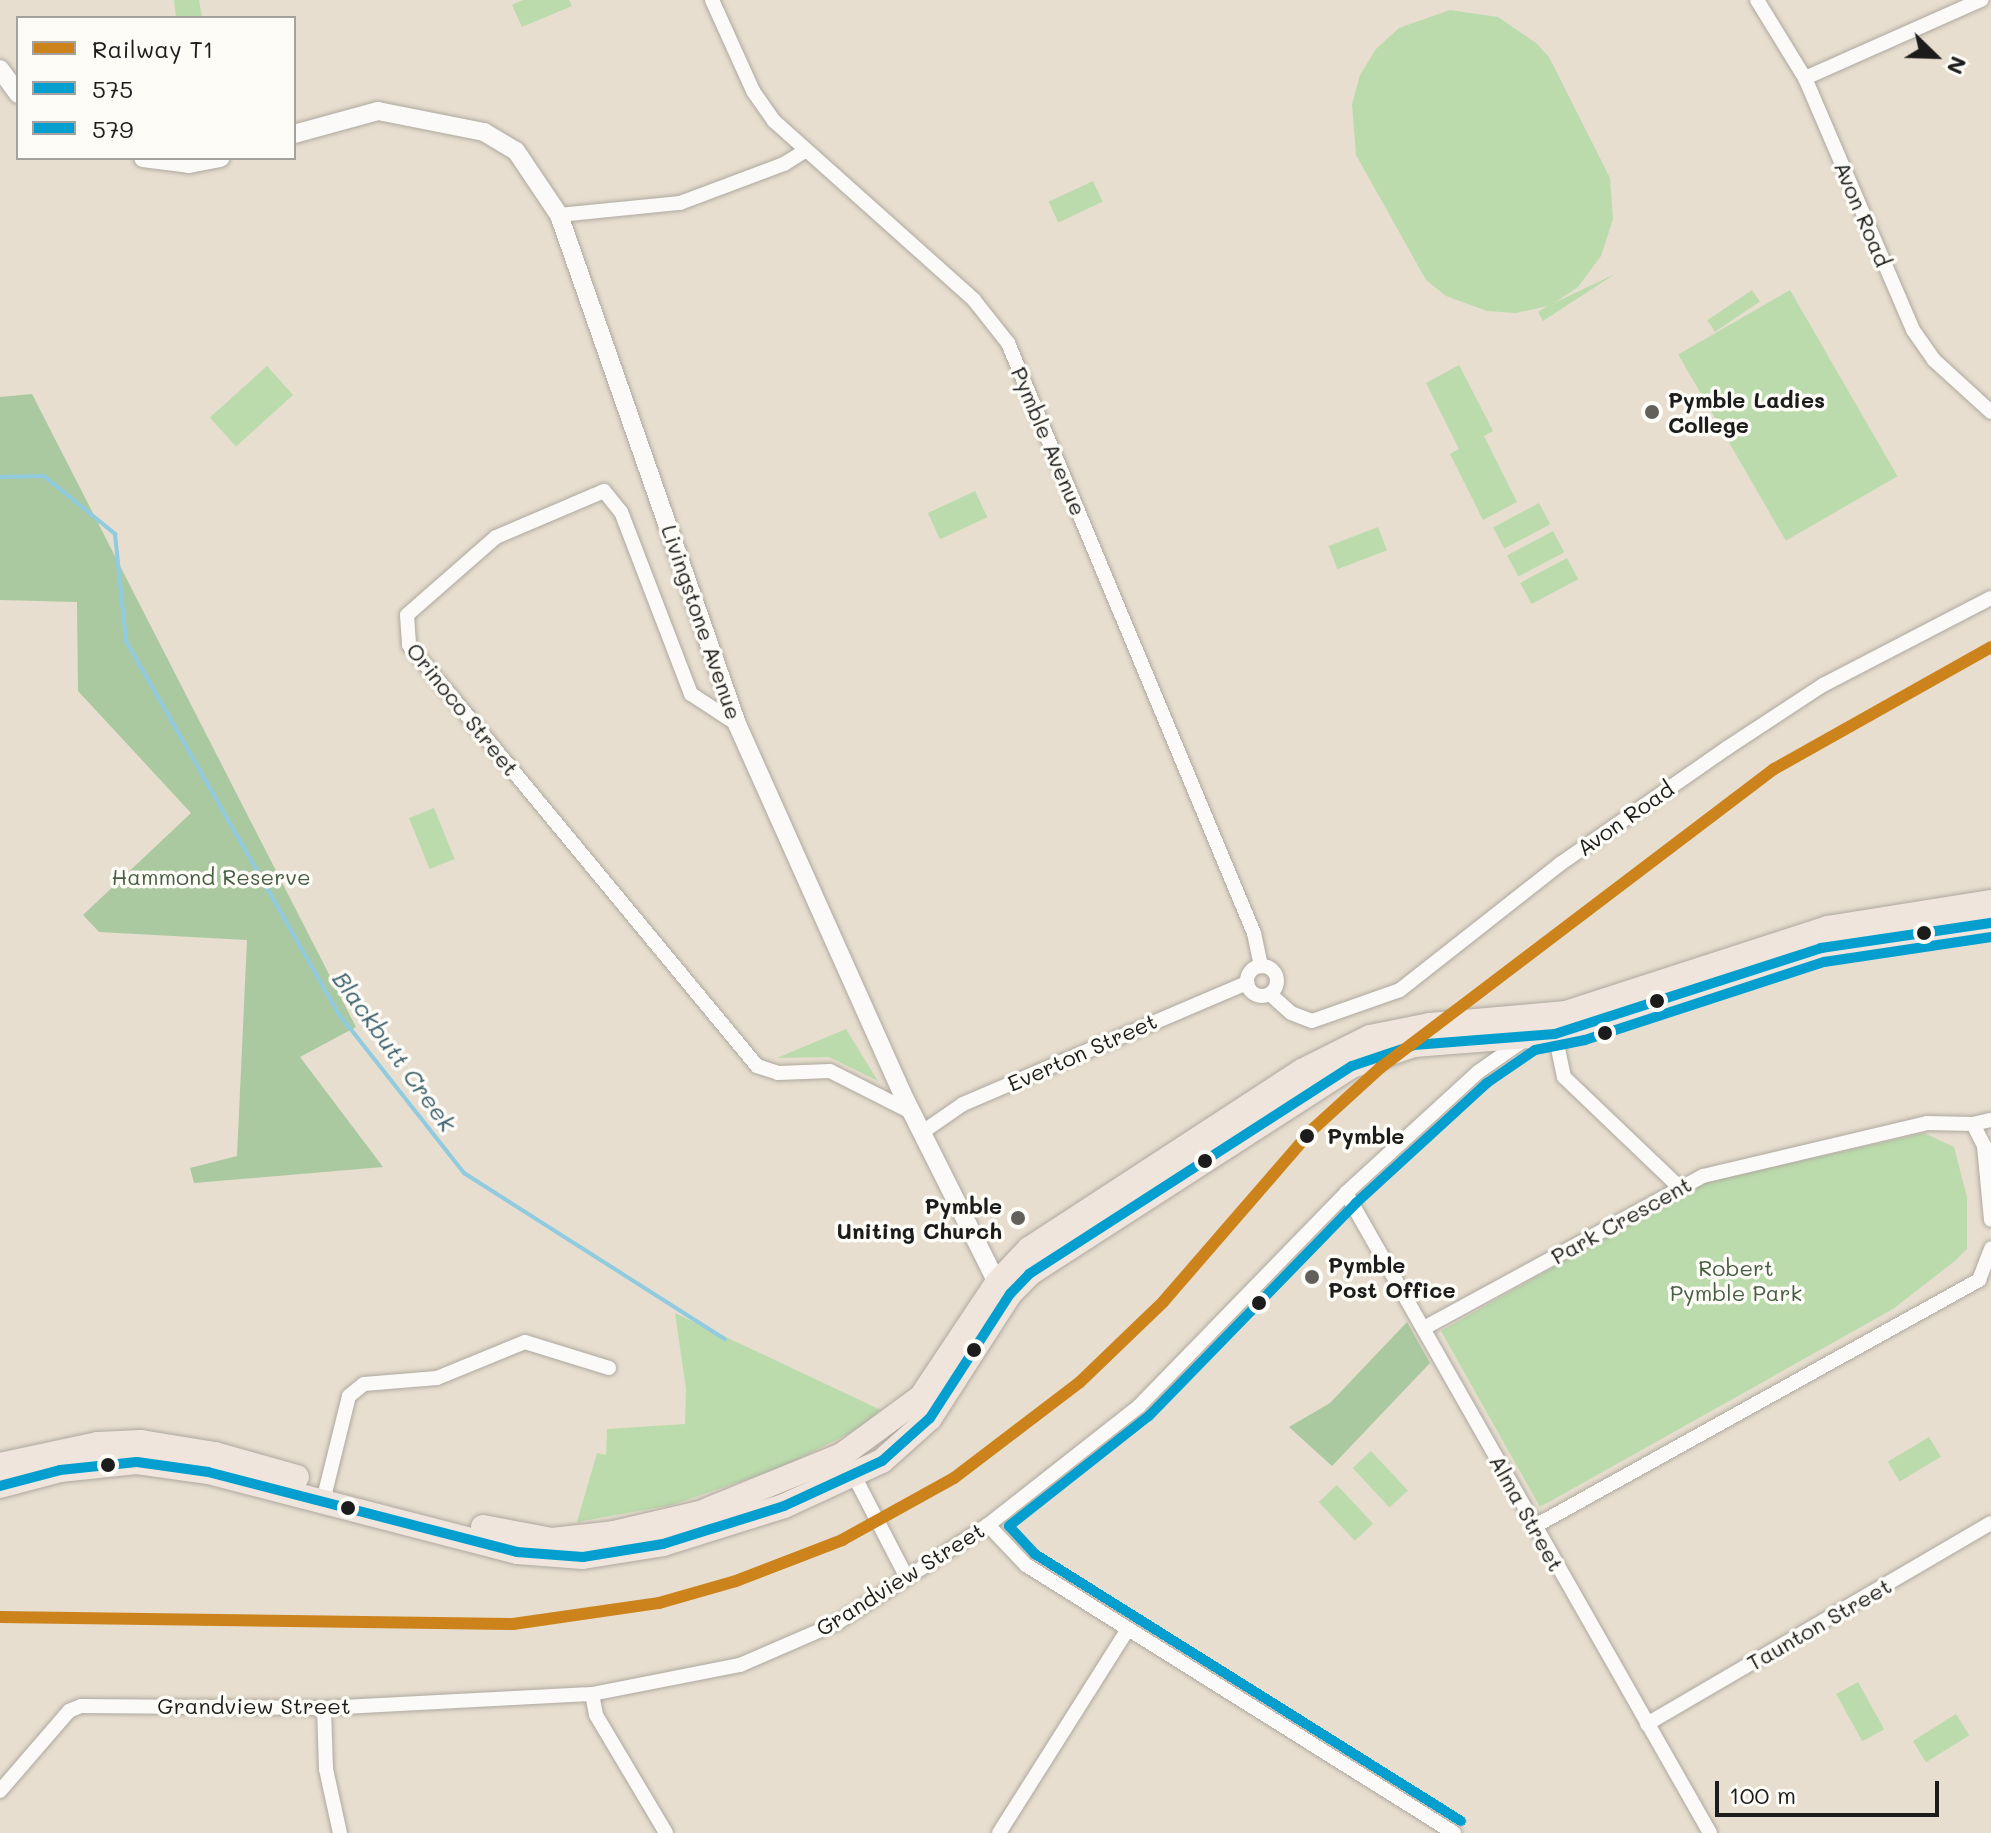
<!DOCTYPE html>
<style>
body{margin:0}
#map{position:relative;width:1991px;height:1833px;overflow:hidden;background:#e7decf;font-family:Mali,sans-serif}
div>[style]{position:absolute}
[style*='--x']{left:calc(var(--x)*1px);top:calc(var(--y)*1px);width:calc(var(--w)*1px);rotate:calc(var(--a)*1deg)}
.green>*{inset:0;background:#bbdbac;transform-origin:0 0}
.forest>*{inset:0;background:#aac9a0}
.stream>*{height:4px;margin:-2px;padding:0 2px;transform-origin:2px;border-radius:2px;background:#90cbe0}
.roads{filter:drop-shadow(0 0 2px #aea89f) drop-shadow(0 0 2px #aea89f)}
.minor>*{height:14px;margin:-7px;padding:0 7px;transform-origin:7px;border-radius:7px;background:#fbfaf8}
.minor>.ring{margin:-7px;padding:0;box-sizing:content-box;background:none;border:14px solid #fbfaf8;border-radius:50%}
.tertiary>*{height:18px;margin:-9px;padding:0 9px;transform-origin:9px;border-radius:9px;background:#fbfaf8}
.trunk>*{height:24px;margin:-12px;padding:0 12px;transform-origin:12px;border-radius:12px;background:#efe5dd}
.bus-1>*{height:10px;margin:-5px;padding:0 5px;transform-origin:5px;border-radius:5px;background:#049ecf}
.bus-2>*{height:10px;margin:-5px;padding:0 5px;transform-origin:5px;border-radius:5px;background:#049ecf}
.rail-1>*{height:12px;margin:-6px;padding:0 6px;transform-origin:6px;border-radius:6px;background:#cd831c}
.dots>*{width:22px;height:22px;translate:-50% -50%;box-sizing:border-box;border:4px solid #fdfcf7;border-radius:50%}
span{translate:-50% -50%;white-space:nowrap;text-align:center;line-height:1.15;-webkit-text-stroke:7px #fdfcf7;paint-order:stroke}
.street-label{font-size:22px;color:#1c1c1c}
.poi-label{font-size:22px;color:#1c1c1c;font-weight:700}
.left{translate:0 -50%;text-align:left}
.right{translate:-100% -50%;text-align:right}
.park-label{font-size:22px;color:#475e44}
.stop-label{font-size:22px;color:#1c1c1c;font-weight:700}
.water-label{font-size:24px;color:#3b5f6d;font-style:italic}
.legend{position:absolute;left:16px;top:16px;width:280px;height:144px;box-sizing:border-box;background:#fdfcf7;border:2px solid #a3a29f;margin:0;padding:10px 14px;list-style:none;font-size:24px;color:#1c1c1c}
.legend li{display:flex;align-items:center;gap:16px;height:40px}
.legend b{width:40px;border:2px solid #a3a29f}
.north{position:absolute;left:1895px;top:16px;width:80px;height:80px;-webkit-text-stroke:6px #fdfcf7;paint-order:stroke;rotate:113deg;font-size:22px;font-weight:700;line-height:32px;text-align:center;color:#1c1c1c}
.north::after{content:'';display:block;margin:auto;width:28px;height:36px;background:#1c1c1c;clip-path:polygon(50% 0,100% 100%,50% 72%,0 100%)}
.scale{position:absolute;left:1715px;top:1781px;width:224px;height:36px;box-sizing:border-box;border:4px solid #1c1c1c;border-top:0;padding-left:10px;font-size:24px;line-height:28px;white-space:nowrap;color:#1c1c1c;-webkit-text-stroke:6px #fdfcf7;paint-order:stroke}
</style>
<div id="map">
<div class="green">
<i style="clip-path:polygon(174px 0,199px 0,202px 18px,176px 18px)"></i>
<i style="clip-path:polygon(523px 0,569px 0,572px 6px,522px 27px,512px 5px)"></i>
<i style="clip-path:polygon(1450px 10px,1498px 17px,1536px 43px,1549px 57px,1610px 178px,1613px 219px,1601px 256px,1578px 287px,1554px 303px,1615px 274px,1543px 321px,1538px 312px,1548px 306px,1516px 313px,1487px 311px,1446px 296px,1426px 280px,1356px 155px,1352px 104px,1360px 75px,1376px 49px,1399px 28px)"></i>
<i style="left:1093px;top:181px;width:23px;height:49px;rotate:65deg"></i>
<i style="left:1752px;top:290px;width:14px;height:54px;rotate:56deg"></i>
<i style="left:1790px;top:290px;width:215px;height:129px;rotate:60deg"></i>
<i style="clip-path:polygon(1459px 365px,1493px 431px,1484px 436px,1517px 502px,1483px 520px,1450px 454px,1459px 449px,1426px 383px)"></i>
<i style="left:267px;top:366px;width:39px;height:77px;rotate:48deg"></i>
<i style="left:975px;top:491px;width:29px;height:52px;rotate:65deg"></i>
<i style="left:1539px;top:503px;width:24px;height:52px;rotate:62deg"></i>
<i style="left:1378px;top:527px;width:25px;height:53px;rotate:69deg"></i>
<i style="left:1553px;top:531px;width:24px;height:52px;rotate:62deg"></i>
<i style="left:1567px;top:558px;width:24px;height:53px;rotate:62deg"></i>
<i style="left:434px;top:808px;width:55px;height:27px;rotate:68deg"></i>
<i style="clip-path:polygon(846px 1029px,878px 1081px,829px 1057px,777px 1058px)"></i>
<i style="clip-path:polygon(1924px 1133px,1954px 1147px,1967px 1197px,1967px 1249px,1956px 1260px,1893px 1309px,1540px 1507px,1441px 1331px,1702px 1183px)"></i>
<i style="clip-path:polygon(675px 1313px,881px 1410px,854px 1431px,780px 1468px,672px 1505px,577px 1522px,597px 1453px,606px 1455px,607px 1429px,685px 1424px,686px 1389px)"></i>
<i style="left:1929px;top:1437px;width:23px;height:48px;rotate:59deg"></i>
<i style="left:1371px;top:1451px;width:54px;height:25px;rotate:47deg"></i>
<i style="left:1337px;top:1485px;width:53px;height:25px;rotate:47deg"></i>
<i style="left:1858px;top:1682px;width:54px;height:25px;rotate:61deg"></i>
<i style="left:1956px;top:1714px;width:25px;height:51px;rotate:58deg"></i>
</div>
<div class="forest">
<i style="clip-path:polygon(32px 394px,356px 1027px,300px 1057px,383px 1167px,194px 1183px,190px 1168px,237px 1156px,247px 940px,99px 932px,83px 915px,191px 813px,78px 691px,77px 602px,0 600px,0 397px)"></i>
<i style="clip-path:polygon(1407px 1322px,1430px 1363px,1332px 1466px,1289px 1427px,1330px 1403px)"></i>
</div>
<div class="stream">
<i style="--x:0;--y:477;--w:44;--a:-1.3"></i>
<i style="--x:44;--y:476;--w:92;--a:39.2"></i>
<i style="--x:115;--y:534;--w:108;--a:84.1"></i>
<i style="--x:126;--y:641;--w:428;--a:60.3"></i>
<i style="--x:338;--y:1013;--w:204;--a:51.8"></i>
<i style="--x:464;--y:1173;--w:309;--a:32.5"></i>
</div>
<div class="roads">
<div class="minor">
<i style="--x:712;--y:0;--w:100;--a:65.7"></i>
<i style="--x:753;--y:91;--w:37;--a:55"></i>
<i style="--x:774;--y:121;--w:268;--a:41.8"></i>
<i style="--x:974;--y:300;--w:55;--a:51.7"></i>
<i style="--x:1008;--y:343;--w:639;--a:67.37"></i>
<i style="--x:1254;--y:933;--w:34;--a:78"></i>
<i style="--x:1757;--y:0;--w:92;--a:58.4"></i>
<i style="--x:1805;--y:78;--w:274;--a:66.8"></i>
<i style="--x:1913;--y:330;--w:37;--a:55"></i>
<i style="--x:1934;--y:360;--w:77;--a:42.4"></i>
<i style="--x:1805;--y:78;--w:193;--a:-23.9"></i>
<i style="--x:559;--y:215;--w:122;--a:-5.7"></i>
<i style="--x:680;--y:203;--w:111;--a:-20.6"></i>
<i style="--x:784;--y:164;--w:22;--a:-32"></i>
<i style="--x:737;--y:724;--w:55;--a:-146.9"></i>
<i style="--x:691;--y:694;--w:195;--a:-111"></i>
<i style="--x:621;--y:512;--w:27;--a:-129"></i>
<i style="--x:604;--y:491;--w:117;--a:156.9"></i>
<i style="--x:496;--y:537;--w:118;--a:138.8"></i>
<i style="--x:407;--y:615;--w:30;--a:86"></i>
<i style="--x:409;--y:645;--w:546;--a:50.42"></i>
<i style="--x:757;--y:1066;--w:22;--a:18"></i>
<i style="--x:778;--y:1073;--w:52;--a:-2.2"></i>
<i style="--x:830;--y:1071;--w:93;--a:26.8"></i>
<i class="ring" style="left:1247px;top:966px;width:16px;height:16px"></i>
<i style="--x:1270;--y:994;--w:28;--a:42"></i>
<i style="--x:1291;--y:1013;--w:22;--a:21"></i>
<i style="--x:1312;--y:1021;--w:93;--a:-19.4"></i>
<i style="--x:1400;--y:990;--w:204;--a:-38.2"></i>
<i style="--x:1560;--y:864;--w:203;--a:-34.8"></i>
<i style="--x:1727;--y:748;--w:115;--a:-33.3"></i>
<i style="--x:1823;--y:685;--w:189;--a:-27.4"></i>
<i style="--x:1555;--y:1034;--w:44;--a:78.2"></i>
<i style="--x:1564;--y:1077;--w:158;--a:43.7"></i>
<i style="--x:1973;--y:1124;--w:18;--a:-13"></i>
<i style="--x:924;--y:1131;--w:47;--a:-34.7"></i>
<i style="--x:963;--y:1104;--w:309;--a:-23.1"></i>
<i style="--x:1346;--y:1193;--w:736;--a:60.37"></i>
<i style="--x:1424;--y:1328;--w:318;--a:-28.6"></i>
<i style="--x:1703;--y:1176;--w:230;--a:-13.3"></i>
<i style="--x:1927;--y:1123;--w:46;--a:1.2"></i>
<i style="--x:1973;--y:1124;--w:25;--a:63"></i>
<i style="--x:1984;--y:1146;--w:74;--a:84.6"></i>
<i style="--x:850;--y:1468;--w:124;--a:62.6"></i>
<i style="--x:323;--y:1501;--w:108;--a:-76.1"></i>
<i style="--x:349;--y:1396;--w:19;--a:-39"></i>
<i style="--x:364;--y:1384;--w:73;--a:-4.7"></i>
<i style="--x:437;--y:1378;--w:95;--a:-22.2"></i>
<i style="--x:525;--y:1342;--w:88;--a:17.2"></i>
<i style="--x:988;--y:1525;--w:55;--a:46.5"></i>
<i style="--x:1026;--y:1565;--w:505;--a:32.05"></i>
<i style="--x:1535;--y:1526;--w:508;--a:-28.99"></i>
<i style="--x:1979;--y:1280;--w:34;--a:-69"></i>
<i style="--x:592;--y:1694;--w:21;--a:79"></i>
<i style="--x:596;--y:1715;--w:137;--a:59.3"></i>
<i style="--x:324;--y:1708;--w:61;--a:88.1"></i>
<i style="--x:326;--y:1769;--w:66;--a:77.7"></i>
<i style="--x:1647;--y:1724;--w:398;--a:-30.3"></i>
<i style="--x:0;--y:1791;--w:106;--a:-49.2"></i>
<i style="--x:69;--y:1711;--w:13;--a:-23"></i>
<i style="--x:81;--y:1706;--w:243;--a:0.5"></i>
<i style="--x:324;--y:1708;--w:268;--a:-3"></i>
<i style="--x:592;--y:1694;--w:151;--a:-11.1"></i>
<i style="--x:740;--y:1665;--w:106;--a:-23.4"></i>
<i style="--x:837;--y:1623;--w:180;--a:-33"></i>
<i style="--x:988;--y:1525;--w:192;--a:-38.2"></i>
<i style="--x:1139;--y:1406;--w:297;--a:-45.8"></i>
<i style="--x:1346;--y:1193;--w:179;--a:-42.5"></i>
<i style="--x:1478;--y:1072;--w:56;--a:-34.8"></i>
<i style="--x:999;--y:1833;--w:241;--a:-57.7"></i>
</div>
<div class="tertiary">
<i style="--x:0;--y:69;--w:31;--a:54"></i>
<i style="--x:294;--y:134;--w:87;--a:-15.3"></i>
<i style="--x:378;--y:111;--w:108;--a:11.2"></i>
<i style="--x:484;--y:132;--w:37;--a:31"></i>
<i style="--x:516;--y:151;--w:77;--a:56.1"></i>
<i style="--x:559;--y:215;--w:539;--a:70.72"></i>
<i style="--x:737;--y:724;--w:404;--a:65.9"></i>
<i style="--x:902;--y:1093;--w:212;--a:63.4"></i>
<i style="--x:997;--y:1283;--w:11;--a:41"></i>
<i style="--x:143;--y:158;--w:46;--a:7.4"></i>
<i style="--x:189;--y:164;--w:32;--a:-11"></i>
</div>
<div class="trunk">
<i style="--x:0;--y:1465;--w:100;--a:-12.1"></i>
<i style="--x:98;--y:1444;--w:43;--a:-2.7"></i>
<i style="--x:141;--y:1442;--w:75;--a:9.2"></i>
<i style="--x:215;--y:1454;--w:85;--a:15.7"></i>
<i style="--x:0;--y:1486;--w:62;--a:-14.9"></i>
<i style="--x:60;--y:1470;--w:77;--a:-5.9"></i>
<i style="--x:137;--y:1462;--w:72;--a:8"></i>
<i style="--x:208;--y:1472;--w:319;--a:14.5"></i>
<i style="--x:517;--y:1552;--w:66;--a:4.3"></i>
<i style="--x:583;--y:1557;--w:81;--a:-9.2"></i>
<i style="--x:663;--y:1544;--w:127;--a:-17.4"></i>
<i style="--x:784;--y:1506;--w:108;--a:-24.7"></i>
<i style="--x:882;--y:1461;--w:64;--a:-41.9"></i>
<i style="--x:930;--y:1418;--w:148;--a:-57.2"></i>
<i style="--x:1010;--y:1294;--w:28;--a:-46"></i>
<i style="--x:1029;--y:1274;--w:384;--a:-32.8"></i>
<i style="--x:1352;--y:1066;--w:65;--a:-18.7"></i>
<i style="--x:1414;--y:1045;--w:141;--a:-4.5"></i>
<i style="--x:1555;--y:1034;--w:280;--a:-17.9"></i>
<i style="--x:1821;--y:948;--w:172;--a:-8.4"></i>
<i style="--x:483;--y:1527;--w:70;--a:10.7"></i>
<i style="--x:552;--y:1540;--w:62;--a:-6.4"></i>
<i style="--x:614;--y:1533;--w:88;--a:-13.1"></i>
<i style="--x:700;--y:1513;--w:153;--a:-22.2"></i>
<i style="--x:842;--y:1455;--w:98;--a:-36.3"></i>
<i style="--x:921;--y:1397;--w:137;--a:-56.3"></i>
<i style="--x:997;--y:1283;--w:47;--a:-46.7"></i>
<i style="--x:1029;--y:1249;--w:326;--a:-33.1"></i>
<i style="--x:1302;--y:1071;--w:76;--a:-26.6"></i>
<i style="--x:1370;--y:1037;--w:61;--a:-11.3"></i>
<i style="--x:1430;--y:1025;--w:137;--a:-5"></i>
<i style="--x:1566;--y:1013;--w:275;--a:-18"></i>
<i style="--x:1828;--y:928;--w:165;--a:-9.1"></i>
</div>
</div>
<div class="bus-1">
<i style="--x:0;--y:1486;--w:62;--a:-14.9"></i>
<i style="--x:60;--y:1470;--w:77;--a:-5.9"></i>
<i style="--x:137;--y:1462;--w:72;--a:8"></i>
<i style="--x:208;--y:1472;--w:319;--a:14.5"></i>
<i style="--x:517;--y:1552;--w:66;--a:4.3"></i>
<i style="--x:583;--y:1557;--w:81;--a:-9.2"></i>
<i style="--x:663;--y:1544;--w:127;--a:-17.4"></i>
<i style="--x:784;--y:1506;--w:108;--a:-24.7"></i>
<i style="--x:882;--y:1461;--w:64;--a:-41.9"></i>
<i style="--x:930;--y:1418;--w:148;--a:-57.2"></i>
<i style="--x:1010;--y:1294;--w:28;--a:-46"></i>
<i style="--x:1029;--y:1274;--w:384;--a:-32.8"></i>
<i style="--x:1352;--y:1066;--w:65;--a:-18.7"></i>
<i style="--x:1414;--y:1045;--w:141;--a:-4.5"></i>
<i style="--x:1555;--y:1034;--w:280;--a:-17.9"></i>
<i style="--x:1821;--y:948;--w:172;--a:-8.4"></i>
</div>
<div class="bus-2">
<i style="--x:1461;--y:1821;--w:503;--a:-147.92"></i>
<i style="--x:1035;--y:1554;--w:38;--a:-133"></i>
<i style="--x:1009;--y:1526;--w:178;--a:-38.2"></i>
<i style="--x:1149;--y:1416;--w:297;--a:-45.8"></i>
<i style="--x:1356;--y:1203;--w:178;--a:-42.5"></i>
<i style="--x:1487;--y:1083;--w:58;--a:-34.5"></i>
<i style="--x:1535;--y:1050;--w:51;--a:-11.3"></i>
<i style="--x:1585;--y:1040;--w:251;--a:-18.1"></i>
<i style="--x:1824;--y:962;--w:169;--a:-8.5"></i>
</div>
<div class="rail-1">
<i style="--x:0;--y:1617;--w:513;--a:0.78"></i>
<i style="--x:513;--y:1624;--w:148;--a:-8.2"></i>
<i style="--x:659;--y:1603;--w:80;--a:-15.9"></i>
<i style="--x:736;--y:1581;--w:114;--a:-21.1"></i>
<i style="--x:842;--y:1540;--w:128;--a:-29"></i>
<i style="--x:954;--y:1478;--w:158;--a:-37.3"></i>
<i style="--x:1080;--y:1382;--w:115;--a:-43.9"></i>
<i style="--x:1163;--y:1302;--w:229;--a:-49.1"></i>
<i style="--x:1313;--y:1129;--w:91;--a:-42.3"></i>
<i style="--x:1380;--y:1068;--w:495;--a:-37.2"></i>
<i style="--x:1774;--y:769;--w:249;--a:-29.3"></i>
</div>
<div class="dots">
<i style="left:1652px;top:412px;background:#63605b"></i>
<i style="left:1924px;top:933px;background:#1c1c1c"></i>
<i style="left:1657px;top:1001px;background:#1c1c1c"></i>
<i style="left:1605px;top:1033px;background:#1c1c1c"></i>
<i style="left:1307px;top:1136px;background:#1c1c1c"></i>
<i style="left:1205px;top:1161px;background:#1c1c1c"></i>
<i style="left:1018px;top:1218px;background:#63605b"></i>
<i style="left:1312px;top:1277px;background:#63605b"></i>
<i style="left:1259px;top:1303px;background:#1c1c1c"></i>
<i style="left:974px;top:1350px;background:#1c1c1c"></i>
<i style="left:108px;top:1465px;background:#1c1c1c"></i>
<i style="left:348px;top:1508px;background:#1c1c1c"></i>
</div>
<div class="street-label">
<span style="left:1863px;top:214px;rotate:67deg">Avon Road</span>
<span style="left:1049px;top:441px;rotate:67deg">Pymble Avenue</span>
<span style="left:702px;top:622px;rotate:71deg">Livingstone Avenue</span>
<span style="left:463px;top:709px;rotate:51deg">Orinoco Street</span>
<span style="left:1625px;top:818px;rotate:-35deg">Avon Road</span>
<span style="left:1082px;top:1052px;rotate:-24deg">Everton Street</span>
<span style="left:1621px;top:1220px;rotate:-29deg">Park Crescent</span>
<span style="left:1527px;top:1513px;rotate:61deg">Alma Street</span>
<span style="left:900px;top:1579px;rotate:-32deg">Grandview Street</span>
<span style="left:1819px;top:1624px;rotate:-30deg">Taunton Street</span>
<span style="left:254px;top:1706px">Grandview Street</span>
</div>
<div class="poi-label">
<span class="left" style="left:1668px;top:412px">Pymble Ladies<br>College</span>
<span class="right" style="left:1002px;top:1218px">Pymble<br>Uniting Church</span>
<span class="left" style="left:1328px;top:1277px">Pymble<br>Post Office</span>
</div>
<div class="park-label">
<span style="left:211px;top:877px">Hammond Reserve</span>
<span style="left:1736px;top:1280px">Robert<br>Pymble Park</span>
</div>
<div class="stop-label">
<span class="left" style="left:1327px;top:1136px">Pymble</span>
</div>
<div class="water-label">
<span style="left:395px;top:1051px;rotate:54deg">Blackbutt Creek</span>
</div>
<ul class="legend">
<li><b style="height:10px;background:#cd831c"></b>Railway T1</li>
<li><b style="height:10px;background:#049ecf"></b>575</li>
<li><b style="height:10px;background:#049ecf"></b>579</li>
</ul>
<div class="north">N</div>
<div class="scale">100 m</div>
</div>
